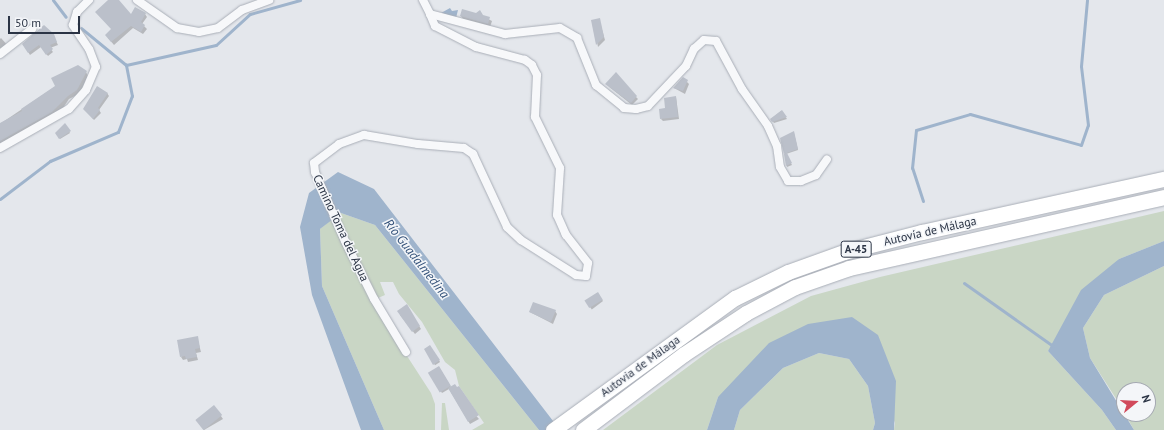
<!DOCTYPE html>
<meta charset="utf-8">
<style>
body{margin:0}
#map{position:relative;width:1164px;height:430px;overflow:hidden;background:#e4e7ec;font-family:"PT Sans",sans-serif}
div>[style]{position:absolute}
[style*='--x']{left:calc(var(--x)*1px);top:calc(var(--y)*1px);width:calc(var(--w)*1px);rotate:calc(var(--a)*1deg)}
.green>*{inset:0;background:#c9d6c5}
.water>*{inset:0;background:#9fb4cc}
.shadow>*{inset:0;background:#0003;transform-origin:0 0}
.stream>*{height:3px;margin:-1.5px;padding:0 1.5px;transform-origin:1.5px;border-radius:1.5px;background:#9fb4cc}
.building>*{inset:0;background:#bbc0ca;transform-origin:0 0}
.roads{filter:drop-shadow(0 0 1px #a9aeb7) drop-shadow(0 0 1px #a9aeb7)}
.minor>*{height:8px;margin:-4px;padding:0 4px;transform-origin:4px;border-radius:4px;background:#f7f8fa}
.motorway>*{height:15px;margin:-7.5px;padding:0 7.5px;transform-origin:7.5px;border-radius:7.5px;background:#fff}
span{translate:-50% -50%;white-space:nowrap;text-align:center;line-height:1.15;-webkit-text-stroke:3px #f4f6f9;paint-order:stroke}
.shield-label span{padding:1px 3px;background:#f4f6f9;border:1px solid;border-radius:3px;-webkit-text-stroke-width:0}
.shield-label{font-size:11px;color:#2b3445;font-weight:700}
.street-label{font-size:12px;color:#2b3445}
.water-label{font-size:13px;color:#34527a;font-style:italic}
.north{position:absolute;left:1116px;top:382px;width:40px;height:40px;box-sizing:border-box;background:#f4f6f9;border:1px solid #a4a8b1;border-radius:50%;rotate:72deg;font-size:11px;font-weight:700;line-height:16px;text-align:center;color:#2b3445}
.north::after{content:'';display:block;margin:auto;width:14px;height:18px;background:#d1495b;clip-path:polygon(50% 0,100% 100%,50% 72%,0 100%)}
.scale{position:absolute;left:8px;top:16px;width:72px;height:18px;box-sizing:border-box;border:2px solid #2b3445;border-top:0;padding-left:5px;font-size:12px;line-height:14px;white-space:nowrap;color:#2b3445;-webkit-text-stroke:3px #f4f6f9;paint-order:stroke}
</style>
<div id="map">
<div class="green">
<i style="clip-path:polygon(1164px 211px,1164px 241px,1119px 259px,1048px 351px,1102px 410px,1116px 430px,894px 430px,895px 423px,852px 317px,718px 397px,707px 430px,603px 430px,717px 345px,811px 296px,880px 277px)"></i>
<i style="clip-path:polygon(341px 213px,375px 225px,539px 430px,472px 430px,484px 423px,459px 386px,455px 370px,445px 362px,422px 322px,399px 294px,393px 282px,380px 282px,385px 295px,378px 298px,348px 240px,338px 215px)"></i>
<i style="clip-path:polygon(331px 220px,374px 305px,431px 393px,435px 404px,435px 430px,384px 430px,322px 286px,320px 229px)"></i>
<i style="clip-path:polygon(1164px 266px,1164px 430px,1134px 430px,1125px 414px,1148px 414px,1148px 390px,1124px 390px,1124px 411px,1090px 358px,1083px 328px,1104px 295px)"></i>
<i style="clip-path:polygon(819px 353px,849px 359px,868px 386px,875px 423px,873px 430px,734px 430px,740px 410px,783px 368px)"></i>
<i style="clip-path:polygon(442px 403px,445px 403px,449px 430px,441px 430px)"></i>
</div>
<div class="water">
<i style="clip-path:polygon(450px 8px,452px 11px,458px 10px,456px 18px,441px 13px)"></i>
<i style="clip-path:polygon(338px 172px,374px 189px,560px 430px,539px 430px,375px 225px,341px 213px,320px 229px,322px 286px,384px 430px,361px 430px,312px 295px,300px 227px,309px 193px)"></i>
<i style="clip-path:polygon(1164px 241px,1164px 266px,1104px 295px,1083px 328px,1090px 358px,1134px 430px,1116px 430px,1102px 410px,1048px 351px,1081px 290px,1119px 259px)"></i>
<i style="clip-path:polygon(852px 317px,878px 335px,896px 381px,894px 430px,873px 430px,875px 423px,868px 386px,849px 359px,819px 353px,783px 368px,740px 410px,734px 430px,707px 430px,718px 397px,769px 343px,808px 324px)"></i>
</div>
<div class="shadow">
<i style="clip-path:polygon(109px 0,131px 16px,145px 14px,147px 17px,142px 24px,147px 29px,143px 34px,133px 28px,114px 45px,108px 38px,112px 30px)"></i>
<i style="clip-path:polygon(461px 16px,482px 16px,492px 21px,490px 27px,463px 19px)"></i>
<i style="clip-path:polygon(599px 19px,605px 40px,598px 47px,593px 21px)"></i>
<i style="clip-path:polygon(54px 37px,58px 45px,50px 48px,53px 52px,48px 56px,41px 47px,30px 55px,23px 44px)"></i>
<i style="clip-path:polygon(1px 38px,9px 47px,0 55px,0 39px)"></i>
<i style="clip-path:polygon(86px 72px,88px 76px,79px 94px,69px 99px,63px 108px,0 146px,0 124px,56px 86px)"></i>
<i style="clip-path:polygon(683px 78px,689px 84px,685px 94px,674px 88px)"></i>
<i style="clip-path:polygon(608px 86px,636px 97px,638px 99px,632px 105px)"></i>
<i style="clip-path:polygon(107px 93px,109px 96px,99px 110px,101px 113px,94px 120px,84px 109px)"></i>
<i style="clip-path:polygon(676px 97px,679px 119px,663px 121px,661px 119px)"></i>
<i style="clip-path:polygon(781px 111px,787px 119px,774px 123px,771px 119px)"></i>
<i style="clip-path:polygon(65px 124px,70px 133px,60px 139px,56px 133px)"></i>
<i style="clip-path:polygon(794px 133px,798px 150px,786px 154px,792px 165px,787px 167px,785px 153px)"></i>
<i style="left:597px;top:293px;width:10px;height:14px;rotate:53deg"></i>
<i style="clip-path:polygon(407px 306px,421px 329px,415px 334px,400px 315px)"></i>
<i style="clip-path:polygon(555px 311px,557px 314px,553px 324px,530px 312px)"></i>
<i style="clip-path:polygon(197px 337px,201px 352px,196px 353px,198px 360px,188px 362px,187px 359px,183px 360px,181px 357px)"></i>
<i style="left:430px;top:346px;width:19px;height:6px;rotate:58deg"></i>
<i style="clip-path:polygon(439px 367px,451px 387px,479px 419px,470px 424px,449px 389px,442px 393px,429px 373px)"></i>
<i style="clip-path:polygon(214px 406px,223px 419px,204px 430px,198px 422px)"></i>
</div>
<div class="stream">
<i style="--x:53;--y:0;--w:21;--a:53"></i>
<i style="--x:126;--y:65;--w:92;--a:-12.5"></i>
<i style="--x:216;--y:45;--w:46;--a:-42.4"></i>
<i style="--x:250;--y:14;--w:52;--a:-15.6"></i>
<i style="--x:0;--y:199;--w:63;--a:-37.2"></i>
<i style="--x:50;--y:161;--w:74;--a:-23.1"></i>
<i style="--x:118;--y:132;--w:39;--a:-69"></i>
<i style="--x:132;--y:96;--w:32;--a:-101"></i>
<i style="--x:126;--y:65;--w:58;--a:-140.6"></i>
<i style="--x:923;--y:201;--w:35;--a:-108"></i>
<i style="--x:912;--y:168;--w:38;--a:-84"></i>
<i style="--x:916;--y:130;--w:56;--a:-16.5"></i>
<i style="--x:970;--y:114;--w:115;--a:15.6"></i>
<i style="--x:1081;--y:145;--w:21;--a:-71"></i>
<i style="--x:1088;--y:125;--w:59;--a:-96.8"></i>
<i style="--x:1081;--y:66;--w:66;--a:-84.8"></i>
<i style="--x:964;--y:283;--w:109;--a:35.3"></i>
</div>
<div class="building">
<i style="clip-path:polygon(108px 0,119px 0,131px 14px,135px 7px,146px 13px,141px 22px,145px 25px,141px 32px,131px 26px,111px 42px,105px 35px,111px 29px,95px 12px)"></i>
<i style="clip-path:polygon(462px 9px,476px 13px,480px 10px,483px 15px,490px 17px,488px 24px,460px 16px)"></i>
<i style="clip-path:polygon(600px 18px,604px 37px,596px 45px,591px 20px)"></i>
<i style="clip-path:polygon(44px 25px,54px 34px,57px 42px,50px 45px,53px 49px,46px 55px,39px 45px,28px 53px,22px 44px)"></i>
<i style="clip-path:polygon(78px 65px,87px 71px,77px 90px,68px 96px,52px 112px,0 141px,0 123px,22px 111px,21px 109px,55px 86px,51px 78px)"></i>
<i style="clip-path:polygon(616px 72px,637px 96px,631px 103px,605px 84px)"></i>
<i style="clip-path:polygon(683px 77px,688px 80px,683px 91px,673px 88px)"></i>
<i style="clip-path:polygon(97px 86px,108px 93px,98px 108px,100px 110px,93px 119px,83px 109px)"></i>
<i style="clip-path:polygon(676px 96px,678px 117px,660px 119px,659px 109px,665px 108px,664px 98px)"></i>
<i style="clip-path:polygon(782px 110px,787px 117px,772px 122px,770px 119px)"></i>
<i style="clip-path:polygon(65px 123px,71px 131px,59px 139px,55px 133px)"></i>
<i style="clip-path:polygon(794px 131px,798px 149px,784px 154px,780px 138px)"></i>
<i style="clip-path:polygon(787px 153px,792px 163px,786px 166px,784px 154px)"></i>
<i style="left:598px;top:292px;width:9px;height:16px;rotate:58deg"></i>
<i style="clip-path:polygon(533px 302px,556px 310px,551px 322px,529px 312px)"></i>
<i style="clip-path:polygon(407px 304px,420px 326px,412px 332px,397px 311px)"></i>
<i style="clip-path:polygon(198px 336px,200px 348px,195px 349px,197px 357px,186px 359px,185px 356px,180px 357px,177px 340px)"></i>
<i style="clip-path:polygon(430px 345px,440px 360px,433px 365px,424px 349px)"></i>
<i style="left:439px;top:366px;width:23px;height:13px;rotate:59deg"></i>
<i style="clip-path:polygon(455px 384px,457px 387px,459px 386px,479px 415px,468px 422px,448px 388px)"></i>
<i style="left:214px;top:405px;width:13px;height:24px;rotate:51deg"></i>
</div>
<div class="roads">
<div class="minor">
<i style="--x:137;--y:0;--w:49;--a:35"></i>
<i style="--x:177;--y:28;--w:22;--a:10"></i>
<i style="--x:199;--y:32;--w:19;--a:-12"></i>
<i style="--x:218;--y:28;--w:30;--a:-37"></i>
<i style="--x:242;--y:10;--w:29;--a:-20"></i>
<i style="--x:423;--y:0;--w:16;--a:63"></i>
<i style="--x:430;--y:14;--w:78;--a:14.9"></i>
<i style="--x:505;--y:34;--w:55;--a:-6.2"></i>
<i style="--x:560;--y:28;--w:20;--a:30"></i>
<i style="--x:577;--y:38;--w:51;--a:68"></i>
<i style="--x:596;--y:85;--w:36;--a:39"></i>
<i style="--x:624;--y:108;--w:12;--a:5"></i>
<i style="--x:636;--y:109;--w:12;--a:-14"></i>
<i style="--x:648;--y:106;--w:55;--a:-46.5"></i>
<i style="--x:686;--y:66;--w:19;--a:-65"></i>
<i style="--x:694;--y:49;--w:13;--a:-42"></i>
<i style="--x:704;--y:40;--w:12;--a:5"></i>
<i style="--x:716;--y:41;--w:55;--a:61.6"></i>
<i style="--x:742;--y:89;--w:45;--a:54.9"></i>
<i style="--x:768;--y:126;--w:22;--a:66"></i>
<i style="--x:777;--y:146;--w:21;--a:82"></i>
<i style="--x:780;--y:167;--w:16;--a:60"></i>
<i style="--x:788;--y:181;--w:13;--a:0"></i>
<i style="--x:801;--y:181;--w:16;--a:-22"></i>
<i style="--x:816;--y:175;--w:19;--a:-55"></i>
<i style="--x:0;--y:54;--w:41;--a:-38"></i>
<i style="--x:0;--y:148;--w:79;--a:-29.5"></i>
<i style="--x:69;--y:109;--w:25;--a:-48"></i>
<i style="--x:86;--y:90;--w:25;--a:-67"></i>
<i style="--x:96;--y:67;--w:19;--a:-111"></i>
<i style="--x:89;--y:49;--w:29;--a:-124"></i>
<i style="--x:73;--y:25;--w:14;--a:-73"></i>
<i style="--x:77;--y:12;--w:17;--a:-45"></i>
<i style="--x:406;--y:352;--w:62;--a:-121.1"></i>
<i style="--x:374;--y:299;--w:65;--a:-116.6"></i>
<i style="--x:345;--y:241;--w:75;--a:-113.5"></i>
<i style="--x:315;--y:172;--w:9;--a:-96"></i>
<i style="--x:314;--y:163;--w:31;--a:-37"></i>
<i style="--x:339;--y:144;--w:27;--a:-20"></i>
<i style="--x:364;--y:135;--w:55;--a:9.5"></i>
<i style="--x:418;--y:144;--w:46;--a:5"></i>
<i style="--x:464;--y:148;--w:11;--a:34"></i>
<i style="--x:473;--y:154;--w:81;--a:65"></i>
<i style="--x:507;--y:227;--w:19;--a:43"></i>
<i style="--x:521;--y:240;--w:65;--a:32.5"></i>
<i style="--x:576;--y:275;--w:10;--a:6"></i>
<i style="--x:586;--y:276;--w:13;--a:-81"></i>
<i style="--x:588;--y:263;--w:36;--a:-128"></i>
<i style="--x:566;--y:235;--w:22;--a:-114"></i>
<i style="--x:557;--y:215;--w:47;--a:-86.3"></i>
<i style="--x:560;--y:168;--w:57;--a:-116.1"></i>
<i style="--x:535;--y:117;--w:42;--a:-87.3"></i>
<i style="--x:537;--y:75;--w:11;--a:-117"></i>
<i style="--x:532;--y:65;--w:9;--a:-144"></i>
<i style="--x:525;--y:60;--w:51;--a:-165.1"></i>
<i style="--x:476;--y:47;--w:46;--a:-152.9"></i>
<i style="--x:435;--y:26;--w:13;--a:-113"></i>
</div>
<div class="motorway">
<i style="--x:553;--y:430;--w:225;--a:-36"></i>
<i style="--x:735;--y:298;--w:59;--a:-26.1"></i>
<i style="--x:788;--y:272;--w:59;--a:-19.7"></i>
<i style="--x:844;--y:252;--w:81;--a:-14.4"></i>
<i style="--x:922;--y:232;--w:248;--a:-12.4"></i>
<i style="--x:583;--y:430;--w:126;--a:-37"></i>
<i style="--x:684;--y:354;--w:74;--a:-33.5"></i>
<i style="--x:746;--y:313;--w:55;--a:-28"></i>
<i style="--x:795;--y:287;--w:57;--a:-19.4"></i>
<i style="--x:849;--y:268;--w:323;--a:-12.7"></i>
</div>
</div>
<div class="shield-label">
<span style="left:856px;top:249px">A-45</span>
</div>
<div class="street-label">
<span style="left:341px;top:228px;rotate:65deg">Camino Toma del Agua</span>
<span style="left:930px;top:231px;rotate:-13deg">Autovía de Málaga</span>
<span style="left:640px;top:366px;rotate:-36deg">Autovía de Málaga</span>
</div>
<div class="water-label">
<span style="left:416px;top:259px;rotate:52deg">Río Guadalmedina</span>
</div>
<div class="north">N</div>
<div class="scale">50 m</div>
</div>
